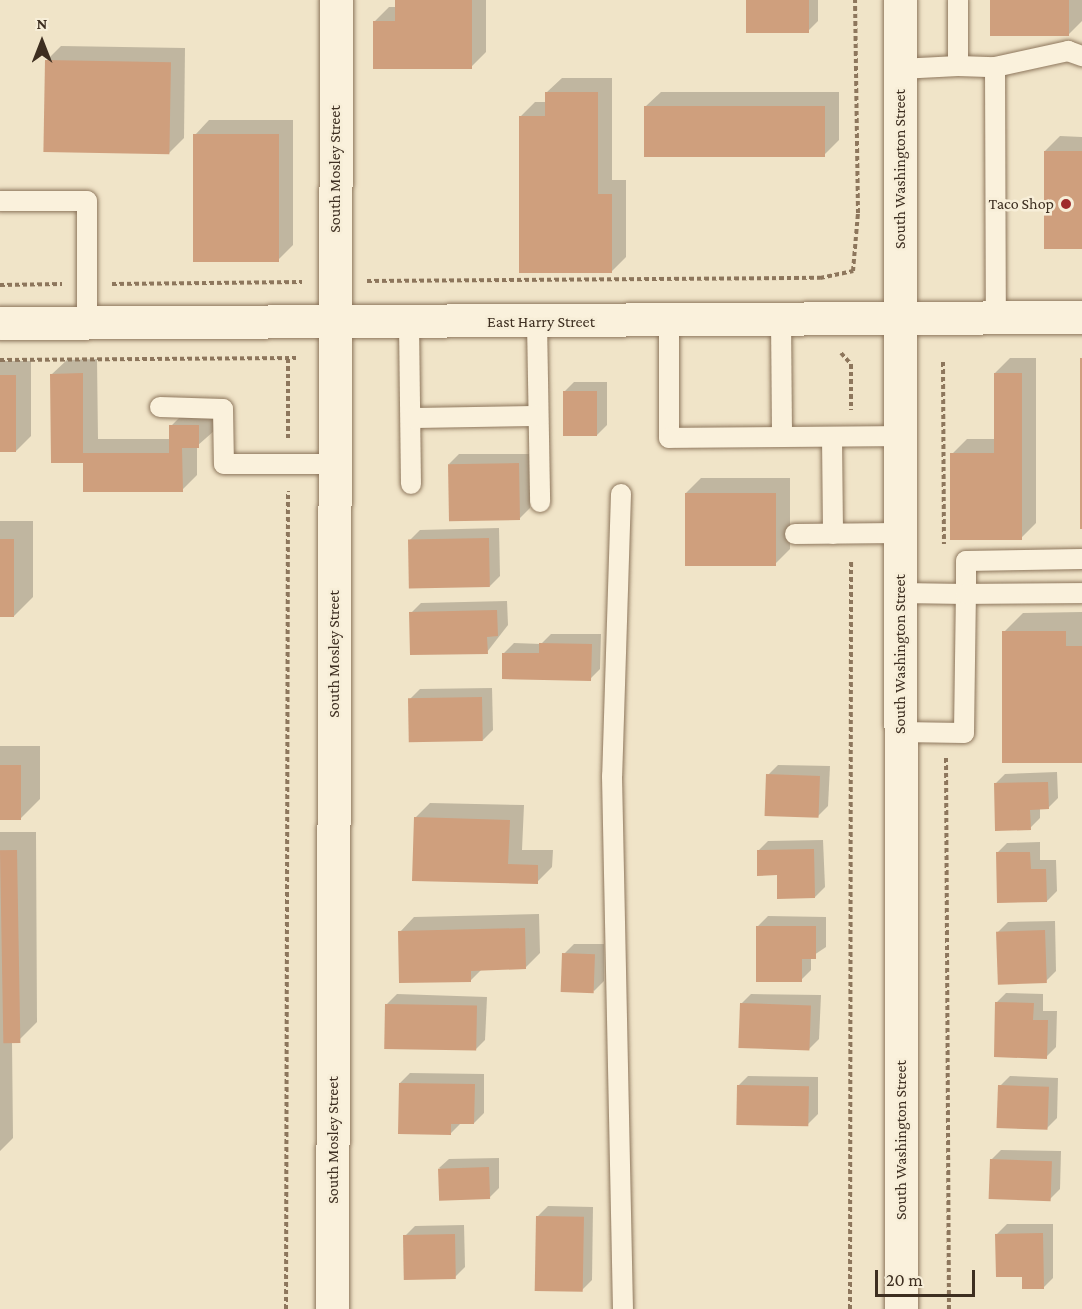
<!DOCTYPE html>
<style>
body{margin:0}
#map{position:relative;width:1082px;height:1309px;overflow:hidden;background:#f0e4c8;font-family:"Crimson Pro",serif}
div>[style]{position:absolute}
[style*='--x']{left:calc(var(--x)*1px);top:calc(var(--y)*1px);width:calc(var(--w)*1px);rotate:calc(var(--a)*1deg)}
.shadow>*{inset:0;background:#0003}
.building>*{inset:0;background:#cf9f7d;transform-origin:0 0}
.path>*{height:4px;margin-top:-2px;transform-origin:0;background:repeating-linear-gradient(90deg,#8d765c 0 4.5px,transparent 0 7.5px)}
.roads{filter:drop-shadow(0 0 2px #8d765c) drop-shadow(0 0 2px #8d765c)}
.service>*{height:20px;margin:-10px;padding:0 10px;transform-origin:10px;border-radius:10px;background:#faf1dc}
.minor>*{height:33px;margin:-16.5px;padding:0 16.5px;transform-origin:16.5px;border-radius:16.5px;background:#faf1dc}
.tertiary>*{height:33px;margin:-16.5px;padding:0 16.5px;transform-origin:16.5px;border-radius:16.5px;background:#faf1dc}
.dots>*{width:16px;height:16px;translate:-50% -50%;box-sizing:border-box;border:3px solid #f7eed8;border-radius:50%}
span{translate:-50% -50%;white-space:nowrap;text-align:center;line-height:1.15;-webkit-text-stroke:5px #f7eed8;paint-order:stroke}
.street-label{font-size:16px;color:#3d2e20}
.poi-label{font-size:16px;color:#3d2e20}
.right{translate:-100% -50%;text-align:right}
.north{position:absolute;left:12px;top:12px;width:60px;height:60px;-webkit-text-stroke:4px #f7eed8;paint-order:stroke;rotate:0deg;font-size:16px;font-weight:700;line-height:24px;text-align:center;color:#3d2e20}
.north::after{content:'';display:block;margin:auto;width:21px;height:27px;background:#3d2e20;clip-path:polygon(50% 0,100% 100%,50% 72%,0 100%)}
.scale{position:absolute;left:875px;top:1270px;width:100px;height:27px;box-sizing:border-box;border:3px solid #3d2e20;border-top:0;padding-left:8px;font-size:18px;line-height:21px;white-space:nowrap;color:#3d2e20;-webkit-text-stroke:4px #f7eed8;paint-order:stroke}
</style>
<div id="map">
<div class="shadow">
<i style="clip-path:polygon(397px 0,486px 0,486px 52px,471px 67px,374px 22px,389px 7px,397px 7px)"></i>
<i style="clip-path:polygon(747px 0,818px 0,818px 21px,808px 31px)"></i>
<i style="clip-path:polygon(991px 0,1082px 0,1082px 21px,1069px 34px)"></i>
<i style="clip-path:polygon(61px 46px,185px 48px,184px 138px,169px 153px,46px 61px)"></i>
<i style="clip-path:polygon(562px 78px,612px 78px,612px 180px,626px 180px,626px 257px,611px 272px,520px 117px,535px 102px,547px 102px,547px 92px)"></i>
<i style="clip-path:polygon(661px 92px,839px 92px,839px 140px,824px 155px,646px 106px)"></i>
<i style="clip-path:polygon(209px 120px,293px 120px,293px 245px,278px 260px,195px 135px)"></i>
<i style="clip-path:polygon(1060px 136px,1082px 137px,1082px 248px,1045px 151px)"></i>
<i style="clip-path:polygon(1010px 358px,1036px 358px,1036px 523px,1021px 538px,952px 454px,967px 439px,995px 439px,995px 373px)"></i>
<i style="clip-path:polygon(97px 359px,98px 439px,171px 439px,171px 426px,186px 411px,214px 411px,214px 431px,197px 446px,197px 475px,182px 490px,85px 462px,52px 374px,67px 360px)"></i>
<i style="clip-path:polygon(0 361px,31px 361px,31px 436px,16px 451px,0 451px)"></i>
<i style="clip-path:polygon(574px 382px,607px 382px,607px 425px,597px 435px,564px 392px)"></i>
<i style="clip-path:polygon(459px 454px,529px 454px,530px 508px,520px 518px,449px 464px)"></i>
<i style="clip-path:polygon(701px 478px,790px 478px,790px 549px,775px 564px,686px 493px)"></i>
<i style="clip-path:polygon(0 521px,33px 521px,33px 597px,14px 616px,0 616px)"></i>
<i style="clip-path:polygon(499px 528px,500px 576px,490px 586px,410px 540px,420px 530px)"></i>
<i style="clip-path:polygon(507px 601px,508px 625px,487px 652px,411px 613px,421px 603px)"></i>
<i style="clip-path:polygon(1082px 612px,1082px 762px,1004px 632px,1023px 613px)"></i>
<i style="clip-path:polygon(551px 634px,601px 634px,600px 669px,590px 679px,504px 653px,514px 643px,541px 644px)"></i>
<i style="clip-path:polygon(492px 688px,493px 730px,483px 740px,410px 699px,420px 689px)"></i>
<i style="clip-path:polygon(0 746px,40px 746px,40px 799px,21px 818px,0 818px)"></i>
<i style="clip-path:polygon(778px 765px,830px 766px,828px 806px,818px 816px,768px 775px)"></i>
<i style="clip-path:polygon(1057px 772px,1058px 798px,1048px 808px,1040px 808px,1040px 818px,1030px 828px,995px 784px,1005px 774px)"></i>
<i style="clip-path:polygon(430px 803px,524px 805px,522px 850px,553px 850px,552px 867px,537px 882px,415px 818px)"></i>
<i style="clip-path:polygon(0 832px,36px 832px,37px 1022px,18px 1041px,12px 1041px,13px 1138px,0 1151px)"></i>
<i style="clip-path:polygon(823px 840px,825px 887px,815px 897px,778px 874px,758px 851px,768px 841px)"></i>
<i style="clip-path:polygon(1040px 842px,1040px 860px,1056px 860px,1057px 891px,1047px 901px,997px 853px,1007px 843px)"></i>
<i style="clip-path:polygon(539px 914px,540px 953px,525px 968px,482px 969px,471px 980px,400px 932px,414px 917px)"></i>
<i style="clip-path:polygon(768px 916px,826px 917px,826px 947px,811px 957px,811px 970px,801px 980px,758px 926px)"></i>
<i style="clip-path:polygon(1055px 921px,1056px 971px,1046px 981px,998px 932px,1008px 922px)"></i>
<i style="clip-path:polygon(574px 944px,604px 944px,604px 981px,594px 991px,564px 954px)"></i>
<i style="clip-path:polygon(1006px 993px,1043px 994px,1043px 1011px,1057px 1011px,1056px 1047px,1046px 1057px,996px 1003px)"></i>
<i style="clip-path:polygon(397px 994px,487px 997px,485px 1040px,475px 1050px,387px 1004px)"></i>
<i style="clip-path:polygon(751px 994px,821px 995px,819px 1039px,809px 1049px,741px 1004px)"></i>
<i style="clip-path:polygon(410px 1073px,484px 1074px,484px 1113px,474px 1123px,460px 1124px,450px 1134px,400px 1083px)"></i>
<i style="clip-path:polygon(748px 1076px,818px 1077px,818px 1114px,808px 1124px,738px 1086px)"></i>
<i style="clip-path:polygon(1010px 1076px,1058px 1078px,1057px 1118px,1047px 1128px,1000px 1086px)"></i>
<i style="clip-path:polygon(1001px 1150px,1061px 1151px,1060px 1189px,1050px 1199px,991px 1160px)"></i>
<i style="clip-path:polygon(499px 1158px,499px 1188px,489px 1198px,439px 1168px,449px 1159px)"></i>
<i style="clip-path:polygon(548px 1206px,593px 1207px,592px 1280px,582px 1290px,538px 1216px)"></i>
<i style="clip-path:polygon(1007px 1224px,1053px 1224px,1053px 1278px,1043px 1288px,1024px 1276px,997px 1234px)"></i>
<i style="clip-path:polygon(464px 1225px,465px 1267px,455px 1277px,405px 1236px,415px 1226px)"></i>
</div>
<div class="building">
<i style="clip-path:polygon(395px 0,472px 0,472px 69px,373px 69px,373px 21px,395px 21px)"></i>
<i style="left:746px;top:0;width:63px;height:33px"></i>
<i style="left:990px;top:0;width:79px;height:36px"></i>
<i style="left:45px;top:60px;width:126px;height:92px;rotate:1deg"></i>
<i style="clip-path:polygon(545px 92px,598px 92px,598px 194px,612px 194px,612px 273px,519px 273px,519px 116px,545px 116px)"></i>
<i style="left:644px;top:106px;width:181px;height:51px"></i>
<i style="left:193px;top:134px;width:86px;height:128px"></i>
<i style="left:1044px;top:151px;width:38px;height:98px"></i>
<i style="left:1080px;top:358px;width:2px;height:171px"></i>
<i style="clip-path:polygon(83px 373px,83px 453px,169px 453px,169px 425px,199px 425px,199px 448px,182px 448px,183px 492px,83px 492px,83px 463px,51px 463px,50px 374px)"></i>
<i style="clip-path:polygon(994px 373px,1022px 373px,1022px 540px,950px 540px,950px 453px,994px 453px)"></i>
<i style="left:0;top:375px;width:16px;height:77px"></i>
<i style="left:563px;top:391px;width:34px;height:45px"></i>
<i style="left:519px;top:463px;width:57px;height:71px;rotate:89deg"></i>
<i style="left:685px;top:493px;width:91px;height:73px"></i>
<i style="left:489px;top:538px;width:49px;height:81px;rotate:89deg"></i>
<i style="left:0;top:539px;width:14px;height:78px"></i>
<i style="clip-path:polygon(497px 610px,498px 636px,487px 637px,488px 654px,410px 655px,409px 612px)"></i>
<i style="clip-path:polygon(1002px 631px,1066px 631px,1066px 646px,1082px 646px,1082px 763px,1002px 763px)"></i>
<i style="clip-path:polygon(539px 643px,592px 644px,591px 681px,502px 679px,502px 653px,539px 653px)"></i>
<i style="left:482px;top:697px;width:44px;height:74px;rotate:89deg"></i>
<i style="left:0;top:765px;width:21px;height:55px"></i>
<i style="left:766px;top:774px;width:54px;height:42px;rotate:2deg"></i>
<i style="clip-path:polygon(1048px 782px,1049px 809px,1030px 810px,1031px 830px,995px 831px,994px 783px)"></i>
<i style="clip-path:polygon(414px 817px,510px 820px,508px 864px,538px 865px,538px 884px,412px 881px)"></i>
<i style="clip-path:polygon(814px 849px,815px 898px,777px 899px,777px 875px,757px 876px,757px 850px)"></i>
<i style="left:17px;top:850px;width:193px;height:17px;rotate:89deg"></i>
<i style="clip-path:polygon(996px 852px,1030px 852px,1031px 869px,1046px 869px,1047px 902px,997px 903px)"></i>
<i style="clip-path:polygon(756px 926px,816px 926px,816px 959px,802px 959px,802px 982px,756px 982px)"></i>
<i style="clip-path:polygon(525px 928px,526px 969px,471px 971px,471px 982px,399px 983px,398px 931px)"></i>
<i style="left:1045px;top:930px;width:53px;height:49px;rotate:88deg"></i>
<i style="left:562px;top:953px;width:33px;height:39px;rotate:2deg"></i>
<i style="clip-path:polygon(995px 1002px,1034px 1003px,1033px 1020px,1048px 1020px,1047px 1059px,994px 1057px)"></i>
<i style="left:740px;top:1003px;width:71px;height:45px;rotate:2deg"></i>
<i style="left:385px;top:1004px;width:92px;height:45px;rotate:1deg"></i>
<i style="clip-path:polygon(399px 1083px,475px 1084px,474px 1124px,451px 1124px,451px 1135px,398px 1134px)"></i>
<i style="left:737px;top:1085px;width:72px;height:40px;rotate:1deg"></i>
<i style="left:998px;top:1085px;width:51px;height:43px;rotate:2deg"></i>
<i style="left:990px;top:1159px;width:62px;height:40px;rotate:2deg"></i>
<i style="left:489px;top:1167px;width:32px;height:51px;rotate:88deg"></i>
<i style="left:536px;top:1216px;width:48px;height:75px;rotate:1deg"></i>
<i style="clip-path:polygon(1043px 1233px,1044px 1289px,1022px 1289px,1022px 1277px,996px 1277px,995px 1234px)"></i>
<i style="left:455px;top:1234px;width:45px;height:52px;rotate:89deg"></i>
</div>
<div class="path">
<i style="--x:367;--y:281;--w:453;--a:-0.4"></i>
<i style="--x:820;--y:278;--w:34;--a:-12"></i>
<i style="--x:853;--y:271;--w:58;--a:-85.1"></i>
<i style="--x:858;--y:213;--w:213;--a:-90.8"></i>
<i style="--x:112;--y:284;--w:190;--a:-0.6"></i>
<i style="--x:0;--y:285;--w:62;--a:-0.9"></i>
<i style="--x:841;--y:353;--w:15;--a:48"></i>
<i style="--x:851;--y:364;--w:46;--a:90"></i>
<i style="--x:0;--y:360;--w:296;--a:-0.4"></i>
<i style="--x:943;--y:362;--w:182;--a:89.7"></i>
<i style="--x:288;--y:438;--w:80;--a:-90"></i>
<i style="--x:946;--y:758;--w:551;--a:89.69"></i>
<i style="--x:286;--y:1309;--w:818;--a:-89.86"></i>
<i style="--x:850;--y:1309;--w:750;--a:-89.92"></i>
</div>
<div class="roads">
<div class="service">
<i style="--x:958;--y:66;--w:37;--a:2"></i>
<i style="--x:995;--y:67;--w:251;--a:89.8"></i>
<i style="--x:995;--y:67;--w:75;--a:-12.4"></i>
<i style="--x:1068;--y:51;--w:15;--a:20"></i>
<i style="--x:900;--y:69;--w:58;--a:-3"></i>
<i style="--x:958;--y:66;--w:66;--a:-90"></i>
<i style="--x:0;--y:201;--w:87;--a:0"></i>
<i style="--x:87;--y:201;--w:122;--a:90"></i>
<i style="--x:781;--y:319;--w:118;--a:89.5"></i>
<i style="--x:669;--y:321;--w:117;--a:90"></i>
<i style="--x:669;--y:438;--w:231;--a:-0.5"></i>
<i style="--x:409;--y:322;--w:162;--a:89.3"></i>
<i style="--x:537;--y:322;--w:180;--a:89"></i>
<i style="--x:160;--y:407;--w:63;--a:1.8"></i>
<i style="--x:223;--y:409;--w:55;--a:89"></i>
<i style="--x:224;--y:464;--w:110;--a:0"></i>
<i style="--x:411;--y:418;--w:127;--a:-0.9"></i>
<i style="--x:832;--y:437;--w:97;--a:89.4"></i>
<i style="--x:621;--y:494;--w:282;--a:91.8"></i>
<i style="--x:612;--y:776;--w:533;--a:88.82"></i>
<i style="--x:795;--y:534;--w:105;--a:-0.5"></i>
<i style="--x:900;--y:593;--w:66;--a:0.9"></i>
<i style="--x:966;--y:594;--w:33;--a:-90"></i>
<i style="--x:966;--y:561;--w:116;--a:-1"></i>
<i style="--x:900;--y:732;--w:64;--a:0.9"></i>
<i style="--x:964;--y:733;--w:139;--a:-89.2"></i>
<i style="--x:966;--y:594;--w:116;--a:-0.5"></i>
</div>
<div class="minor">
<i style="--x:332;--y:1309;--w:1309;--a:-89.82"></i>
</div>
<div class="tertiary">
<i style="--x:900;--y:0;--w:1309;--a:89.96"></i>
<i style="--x:0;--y:323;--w:1082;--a:-0.32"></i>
</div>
</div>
<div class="dots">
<i style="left:1066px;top:204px;background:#9e2a2b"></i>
</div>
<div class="street-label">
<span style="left:335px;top:169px;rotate:-90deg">South Mosley Street</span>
<span style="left:900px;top:169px;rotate:-90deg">South Washington Street</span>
<span style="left:541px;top:322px">East Harry Street</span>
<span style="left:334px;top:654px;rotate:-90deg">South Mosley Street</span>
<span style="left:900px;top:654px;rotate:-90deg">South Washington Street</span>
<span style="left:333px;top:1140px;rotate:-90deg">South Mosley Street</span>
<span style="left:901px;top:1140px;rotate:-90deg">South Washington Street</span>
</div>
<div class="poi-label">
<span class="right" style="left:1054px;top:204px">Taco Shop</span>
</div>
<div class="north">N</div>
<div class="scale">20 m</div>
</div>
